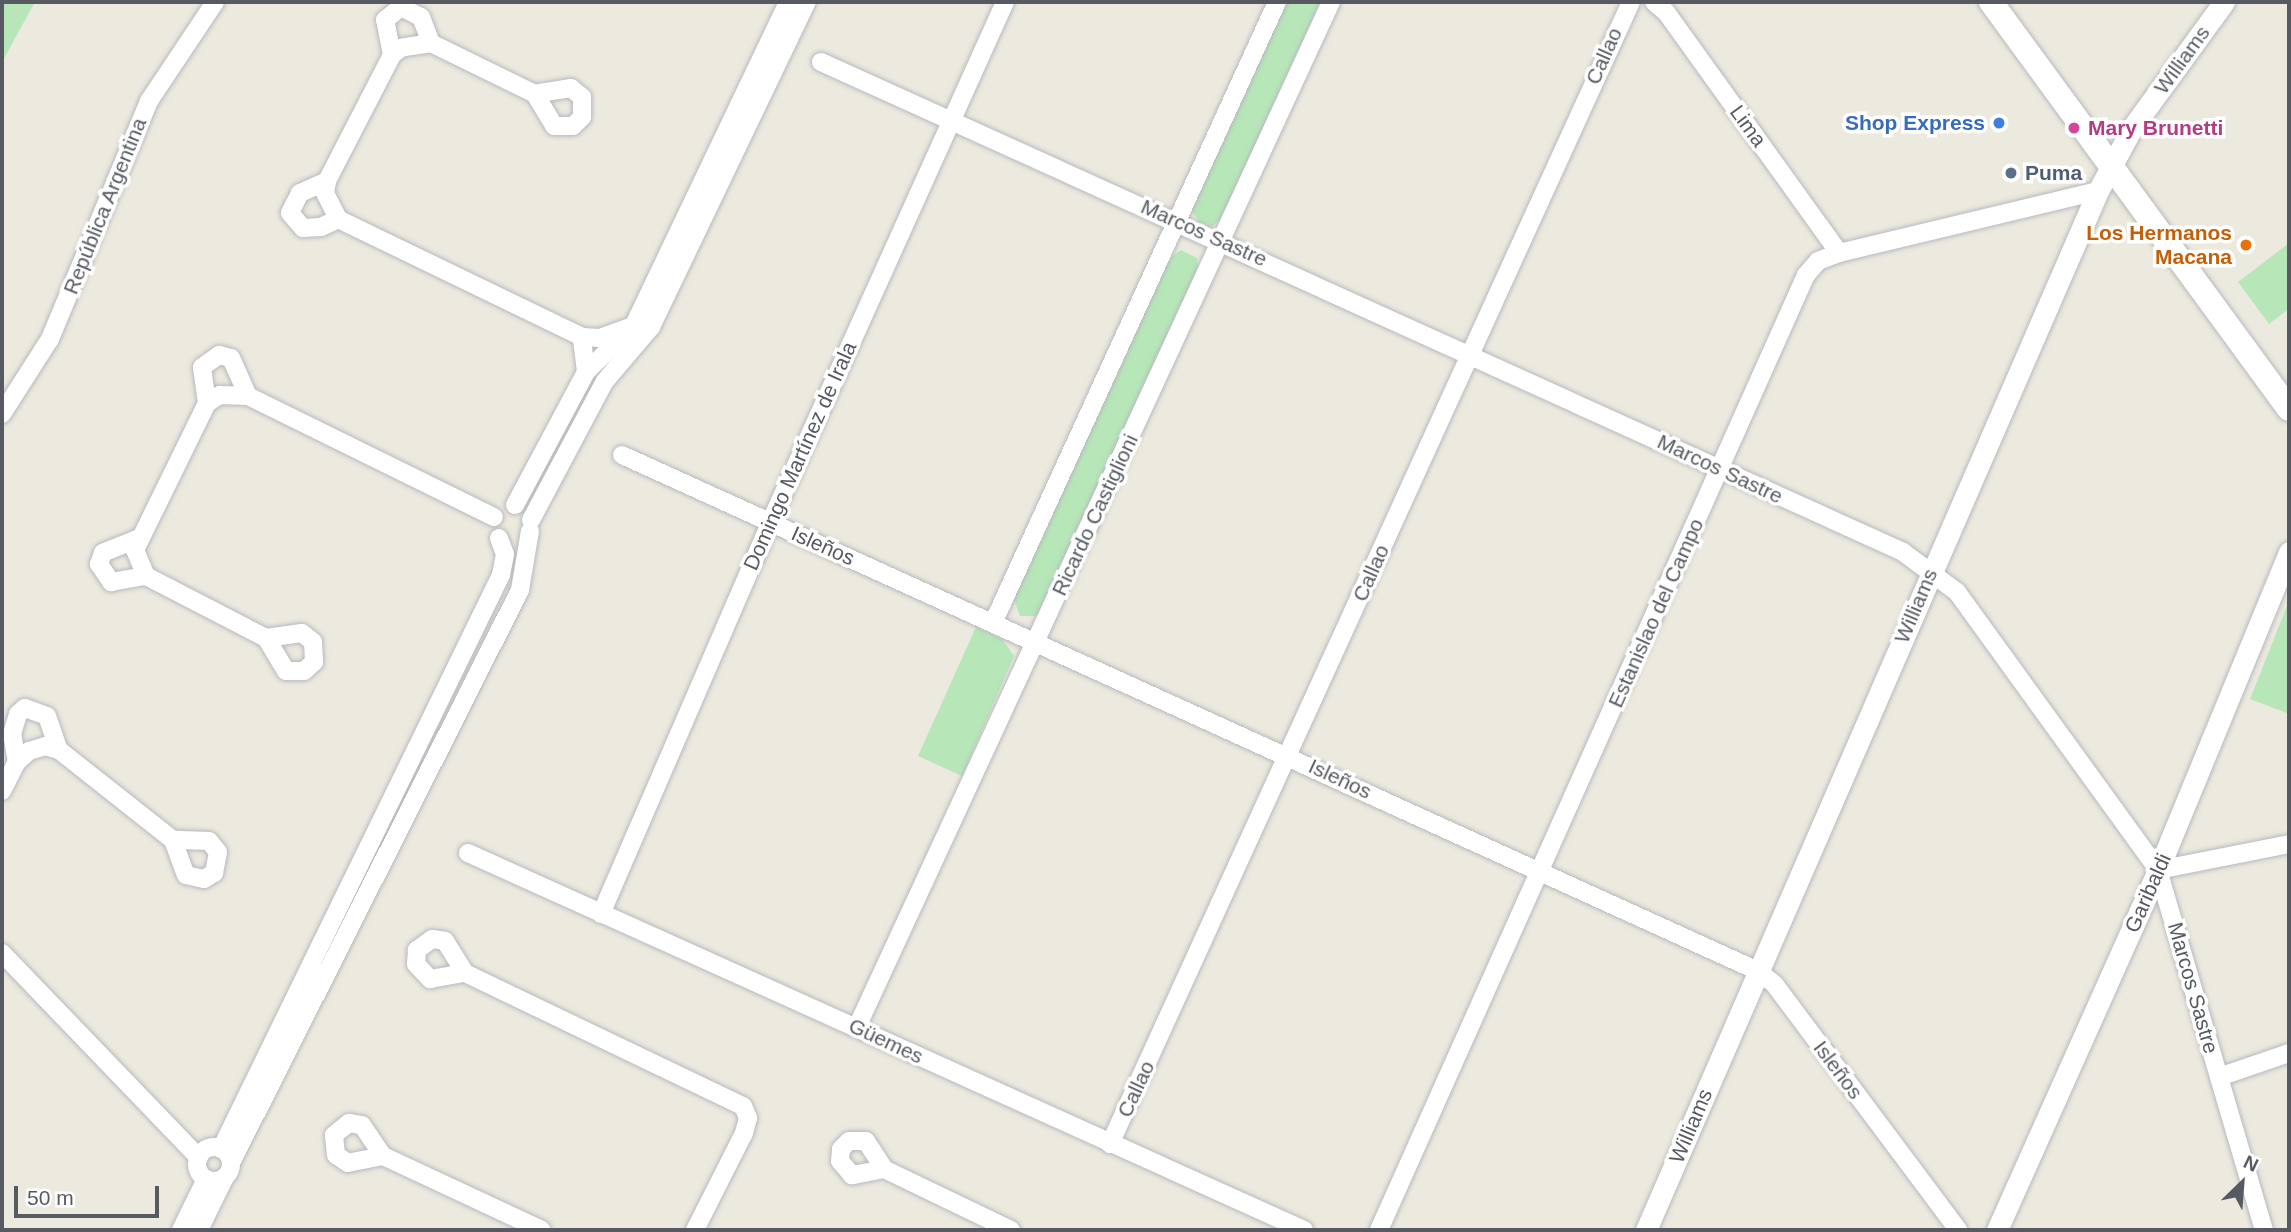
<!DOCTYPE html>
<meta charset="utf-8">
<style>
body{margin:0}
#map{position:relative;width:2291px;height:1232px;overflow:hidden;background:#ece9de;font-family:Arial,sans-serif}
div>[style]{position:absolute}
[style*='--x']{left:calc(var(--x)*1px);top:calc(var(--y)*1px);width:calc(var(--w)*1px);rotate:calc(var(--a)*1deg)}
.green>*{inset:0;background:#b7e7b8}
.roads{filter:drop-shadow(0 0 2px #b6b9bf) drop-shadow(0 0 2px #b6b9bf)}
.minor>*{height:18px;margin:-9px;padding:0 9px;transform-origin:9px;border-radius:9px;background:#fff}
.minor>.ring{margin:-9px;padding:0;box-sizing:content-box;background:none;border:18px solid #fff;border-radius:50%}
.tertiary>*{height:21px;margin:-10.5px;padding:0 10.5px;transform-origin:10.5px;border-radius:10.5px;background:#fff}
.secondary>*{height:24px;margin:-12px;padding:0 12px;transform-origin:12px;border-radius:12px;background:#fff}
.dots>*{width:19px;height:19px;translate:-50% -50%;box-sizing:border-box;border:4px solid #fff;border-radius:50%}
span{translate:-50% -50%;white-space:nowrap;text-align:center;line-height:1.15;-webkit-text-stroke:7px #fff;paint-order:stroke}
.street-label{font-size:21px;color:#575b61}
.shop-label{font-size:21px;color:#366cbe;font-weight:700}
.right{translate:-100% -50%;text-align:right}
.hotel-label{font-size:21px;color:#b23c85;font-weight:700}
.left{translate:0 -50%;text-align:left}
.service-label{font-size:21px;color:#4e5e75;font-weight:700}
.food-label{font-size:21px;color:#c56008;font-weight:700}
.frame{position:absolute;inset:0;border:4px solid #575b61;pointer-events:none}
.north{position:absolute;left:2207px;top:1148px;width:70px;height:70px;-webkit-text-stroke:5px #fff;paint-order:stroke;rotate:25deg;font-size:19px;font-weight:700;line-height:28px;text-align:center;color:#575b61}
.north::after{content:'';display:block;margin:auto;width:24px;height:32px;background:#575b61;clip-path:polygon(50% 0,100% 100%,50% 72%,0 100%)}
.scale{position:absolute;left:14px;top:1186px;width:145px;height:32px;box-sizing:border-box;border:4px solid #575b61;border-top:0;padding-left:9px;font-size:21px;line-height:24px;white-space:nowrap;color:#575b61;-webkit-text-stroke:5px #fff;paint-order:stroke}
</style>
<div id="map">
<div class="green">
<i style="clip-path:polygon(2px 2px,35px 2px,2px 62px)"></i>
<i style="clip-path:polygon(1284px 2px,1320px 2px,1222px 218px,1213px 226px,1203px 227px,1191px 210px)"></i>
<i style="clip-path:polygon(2289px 243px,2289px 309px,2269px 324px,2238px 282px)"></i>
<i style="clip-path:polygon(1181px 250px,1197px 258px,1198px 273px,1041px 609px,1036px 616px,1020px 616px,1013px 597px,1168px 259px)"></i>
<i style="clip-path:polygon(2289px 601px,2289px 714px,2250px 699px)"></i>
<i style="clip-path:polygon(976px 627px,1002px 639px,1014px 656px,962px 776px,918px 756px)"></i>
</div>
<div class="roads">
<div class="minor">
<i style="--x:1654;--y:2;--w:16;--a:40"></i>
<i style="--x:1666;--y:12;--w:297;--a:54.3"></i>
<i style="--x:392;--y:55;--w:36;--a:-101"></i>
<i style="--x:385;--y:20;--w:21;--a:-39"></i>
<i style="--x:401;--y:7;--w:22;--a:27"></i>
<i style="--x:421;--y:17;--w:28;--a:69"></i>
<i style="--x:821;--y:62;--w:1188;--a:24.36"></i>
<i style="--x:1903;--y:552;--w:67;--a:36.5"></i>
<i style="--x:1957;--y:592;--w:343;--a:54.1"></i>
<i style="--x:2158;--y:870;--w:375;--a:73.6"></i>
<i style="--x:535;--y:94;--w:37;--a:59"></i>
<i style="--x:554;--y:126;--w:19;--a:0"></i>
<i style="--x:573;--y:126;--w:13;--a:-45"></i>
<i style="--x:582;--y:117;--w:20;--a:-90"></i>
<i style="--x:582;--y:97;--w:14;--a:-141"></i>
<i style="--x:571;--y:88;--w:36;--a:171"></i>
<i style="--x:535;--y:94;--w:116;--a:-153.9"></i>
<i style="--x:431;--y:43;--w:30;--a:171"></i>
<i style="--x:401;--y:48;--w:11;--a:142"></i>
<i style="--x:392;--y:55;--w:142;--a:117.3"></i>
<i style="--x:327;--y:181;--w:12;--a:99"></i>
<i style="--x:325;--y:193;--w:29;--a:63"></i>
<i style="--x:338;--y:219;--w:271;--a:25.8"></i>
<i style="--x:327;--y:181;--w:30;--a:156"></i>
<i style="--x:300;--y:193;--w:22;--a:117"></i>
<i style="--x:290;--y:213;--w:20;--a:49"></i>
<i style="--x:303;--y:228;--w:18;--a:-3"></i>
<i style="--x:321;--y:227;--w:19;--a:-25"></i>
<i style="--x:586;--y:372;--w:35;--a:-97"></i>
<i style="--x:582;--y:337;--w:18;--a:3"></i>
<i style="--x:600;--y:338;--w:32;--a:-20"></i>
<i style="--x:207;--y:403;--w:36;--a:-98"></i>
<i style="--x:202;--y:367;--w:21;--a:-35"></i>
<i style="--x:219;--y:355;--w:12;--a:14"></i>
<i style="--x:231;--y:358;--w:42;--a:65.9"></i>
<i style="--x:2;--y:414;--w:89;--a:-57.4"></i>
<i style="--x:50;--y:339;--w:258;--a:-67.4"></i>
<i style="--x:149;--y:101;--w:119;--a:-56.3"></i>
<i style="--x:622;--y:455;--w:1248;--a:24.43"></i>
<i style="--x:1758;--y:971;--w:22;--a:39"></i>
<i style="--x:1775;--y:985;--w:306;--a:53.2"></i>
<i style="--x:515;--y:505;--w:151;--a:-61.9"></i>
<i style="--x:586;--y:372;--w:67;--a:-44.4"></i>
<i style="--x:634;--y:325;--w:358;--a:-64.5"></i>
<i style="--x:531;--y:520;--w:157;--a:-62"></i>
<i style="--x:605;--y:381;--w:71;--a:-49.6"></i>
<i style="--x:651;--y:327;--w:361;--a:-64.4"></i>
<i style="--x:137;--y:539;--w:37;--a:158"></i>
<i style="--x:103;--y:553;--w:12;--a:110"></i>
<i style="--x:99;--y:564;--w:22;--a:56"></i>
<i style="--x:111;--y:582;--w:36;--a:-10"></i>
<i style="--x:994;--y:621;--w:681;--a:-65.43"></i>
<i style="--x:266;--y:638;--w:36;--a:-8"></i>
<i style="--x:302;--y:633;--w:14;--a:39"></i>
<i style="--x:313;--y:642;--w:20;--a:87"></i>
<i style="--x:314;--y:662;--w:13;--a:138"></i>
<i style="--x:304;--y:671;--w:18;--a:180"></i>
<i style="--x:286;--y:671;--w:39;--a:-121"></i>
<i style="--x:266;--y:638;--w:135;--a:-152.7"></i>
<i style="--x:146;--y:576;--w:28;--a:-113"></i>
<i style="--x:135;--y:550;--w:164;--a:-63.9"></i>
<i style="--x:207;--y:403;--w:15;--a:-32"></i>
<i style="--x:220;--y:395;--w:28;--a:2"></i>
<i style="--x:248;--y:396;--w:274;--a:26.2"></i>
<i style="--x:17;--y:762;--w:28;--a:-100"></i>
<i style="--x:12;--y:734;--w:21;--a:-73"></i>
<i style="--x:18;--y:714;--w:9;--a:-41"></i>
<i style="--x:25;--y:708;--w:23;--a:20"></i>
<i style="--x:47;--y:716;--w:36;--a:71"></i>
<i style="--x:2;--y:791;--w:33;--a:-63"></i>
<i style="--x:17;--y:762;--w:16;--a:-43"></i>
<i style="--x:29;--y:751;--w:17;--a:-17"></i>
<i style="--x:45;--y:746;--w:15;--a:16"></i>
<i style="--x:59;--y:750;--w:145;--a:38.3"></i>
<i style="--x:173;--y:840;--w:37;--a:70"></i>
<i style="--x:186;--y:875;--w:18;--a:13"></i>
<i style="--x:204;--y:879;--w:12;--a:-31"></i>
<i style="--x:214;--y:873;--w:21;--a:-79"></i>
<i style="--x:218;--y:852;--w:14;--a:-129"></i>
<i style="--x:209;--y:841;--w:36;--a:-178"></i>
<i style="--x:468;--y:853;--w:917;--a:24.27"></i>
<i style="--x:2158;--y:870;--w:134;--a:-11.2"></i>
<i style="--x:601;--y:914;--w:426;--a:-66.6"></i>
<i style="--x:770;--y:523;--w:572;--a:-65.72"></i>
<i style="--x:2;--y:953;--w:284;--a:46.1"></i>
<i style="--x:465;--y:973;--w:38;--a:-122"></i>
<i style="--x:445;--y:941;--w:13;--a:-171"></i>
<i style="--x:432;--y:939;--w:19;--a:144"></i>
<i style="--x:417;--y:950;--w:14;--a:94"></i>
<i style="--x:416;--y:964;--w:21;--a:47"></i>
<i style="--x:430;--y:979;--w:36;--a:-10"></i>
<i style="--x:465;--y:973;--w:308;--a:25.6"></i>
<i style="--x:743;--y:1106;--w:13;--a:67"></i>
<i style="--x:748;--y:1118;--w:16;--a:105"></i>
<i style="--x:744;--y:1133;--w:109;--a:116.8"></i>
<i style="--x:857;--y:1027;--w:1129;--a:-65.18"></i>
<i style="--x:2219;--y:1077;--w:74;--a:-18.9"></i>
<i style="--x:1110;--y:1144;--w:1255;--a:-65.48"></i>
<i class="ring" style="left:197px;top:1147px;width:16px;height:16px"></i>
<i style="--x:221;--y:1149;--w:639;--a:-64"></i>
<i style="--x:501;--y:575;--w:21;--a:-79"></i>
<i style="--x:505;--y:554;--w:17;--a:-111"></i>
<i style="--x:383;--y:1156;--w:36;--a:169"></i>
<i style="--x:348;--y:1163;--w:14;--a:-146"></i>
<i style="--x:336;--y:1155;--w:20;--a:-96"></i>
<i style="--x:334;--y:1135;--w:19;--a:-39"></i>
<i style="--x:349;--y:1123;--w:13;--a:9"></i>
<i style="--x:362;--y:1125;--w:37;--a:56"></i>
<i style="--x:383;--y:1156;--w:175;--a:25"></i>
<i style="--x:231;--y:1163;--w:642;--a:-63.24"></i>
<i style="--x:520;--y:590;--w:60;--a:-80.4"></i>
<i style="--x:884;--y:1169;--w:33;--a:169"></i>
<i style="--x:852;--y:1175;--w:18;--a:-131"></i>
<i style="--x:840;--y:1161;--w:12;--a:-85"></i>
<i style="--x:841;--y:1149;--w:11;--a:-45"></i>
<i style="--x:849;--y:1141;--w:17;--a:0"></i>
<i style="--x:866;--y:1141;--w:33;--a:57"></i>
<i style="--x:884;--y:1169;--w:141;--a:25.7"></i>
<i style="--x:181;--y:1230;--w:57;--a:-63.9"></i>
<i style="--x:199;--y:1230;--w:59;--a:-63.9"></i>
<i style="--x:1379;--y:1230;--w:1046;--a:-65.91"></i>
<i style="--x:1806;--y:275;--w:18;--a:-49"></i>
<i style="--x:1818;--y:261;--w:22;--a:-21"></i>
<i style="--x:1839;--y:253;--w:266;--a:-13.5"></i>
</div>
<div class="tertiary">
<i style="--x:1646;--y:1230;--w:1133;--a:-66.49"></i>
<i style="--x:2098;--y:191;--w:72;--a:-61.6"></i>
<i style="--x:2132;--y:128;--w:156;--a:-53.9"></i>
<i style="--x:1997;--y:1230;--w:394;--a:-65.9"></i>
<i style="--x:2158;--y:870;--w:344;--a:-67.6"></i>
</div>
<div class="secondary">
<i style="--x:1991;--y:2;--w:504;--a:53.79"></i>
</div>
</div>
<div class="dots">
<i style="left:1999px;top:123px;background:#3f7fe0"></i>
<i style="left:2074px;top:128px;background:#d1479c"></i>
<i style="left:2011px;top:173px;background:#5c6f8a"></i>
<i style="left:2246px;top:245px;background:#e8710a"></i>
</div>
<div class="street-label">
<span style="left:1604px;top:56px;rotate:-66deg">Callao</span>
<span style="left:2182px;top:60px;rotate:-54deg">Williams</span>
<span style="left:1748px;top:126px;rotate:54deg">Lima</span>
<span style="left:105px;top:206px;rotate:-68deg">República Argentina</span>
<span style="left:1204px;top:233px;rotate:24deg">Marcos Sastre</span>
<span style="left:800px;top:456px;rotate:-66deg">Domingo Martínez de Irala</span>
<span style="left:1720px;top:469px;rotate:25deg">Marcos Sastre</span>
<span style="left:1095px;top:515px;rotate:-65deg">Ricardo Castiglioni</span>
<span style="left:823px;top:546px;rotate:24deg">Isleños</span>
<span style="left:1371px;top:573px;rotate:-66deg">Callao</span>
<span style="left:1916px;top:606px;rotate:-67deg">Williams</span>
<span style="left:1656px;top:613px;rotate:-66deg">Estanislao del Campo</span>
<span style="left:1340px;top:779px;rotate:25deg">Isleños</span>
<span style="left:2148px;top:893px;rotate:-66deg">Garibaldi</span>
<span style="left:2193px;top:988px;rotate:74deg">Marcos Sastre</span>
<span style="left:886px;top:1041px;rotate:25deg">Güemes</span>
<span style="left:1838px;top:1070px;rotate:53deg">Isleños</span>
<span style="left:1136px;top:1089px;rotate:-65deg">Callao</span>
<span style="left:1691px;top:1126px;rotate:-67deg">Williams</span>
</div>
<div class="shop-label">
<span class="right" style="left:1985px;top:123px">Shop Express</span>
</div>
<div class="hotel-label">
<span class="left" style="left:2088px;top:128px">Mary Brunetti</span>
</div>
<div class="service-label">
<span class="left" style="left:2025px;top:173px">Puma</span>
</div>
<div class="food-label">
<span class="right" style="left:2232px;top:245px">Los Hermanos<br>Macana</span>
</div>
<div class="frame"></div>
<div class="north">N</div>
<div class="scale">50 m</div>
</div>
